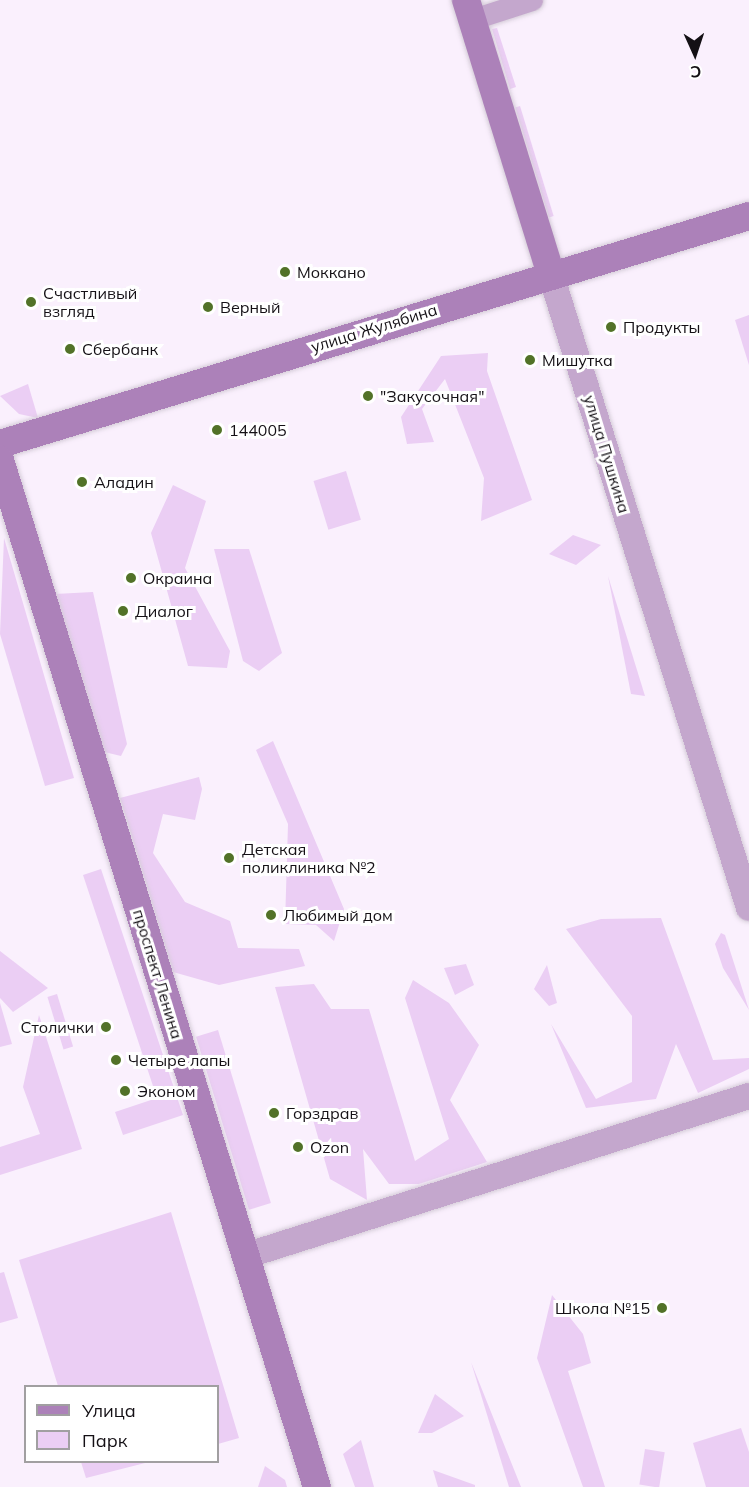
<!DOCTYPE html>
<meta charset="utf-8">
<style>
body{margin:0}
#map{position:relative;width:749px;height:1487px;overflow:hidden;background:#faf0fd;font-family:Mulish,sans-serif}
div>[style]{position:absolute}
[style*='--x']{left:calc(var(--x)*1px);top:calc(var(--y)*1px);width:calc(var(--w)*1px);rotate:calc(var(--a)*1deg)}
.green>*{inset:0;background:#ebcef4;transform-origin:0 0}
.roads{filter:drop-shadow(0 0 2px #d5ccd8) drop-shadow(0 0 2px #d5ccd8)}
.minor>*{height:21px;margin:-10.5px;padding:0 10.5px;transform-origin:10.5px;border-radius:10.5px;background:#c4a7cd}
.tertiary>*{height:26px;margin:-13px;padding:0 13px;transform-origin:13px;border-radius:13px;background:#c4a7cd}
.secondary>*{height:28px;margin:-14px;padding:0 14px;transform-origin:14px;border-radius:14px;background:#ac81b9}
.dots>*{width:16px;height:16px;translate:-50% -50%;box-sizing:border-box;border:3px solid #fff;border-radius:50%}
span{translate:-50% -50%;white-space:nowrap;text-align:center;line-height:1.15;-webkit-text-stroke:6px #fff;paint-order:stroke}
.poi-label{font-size:16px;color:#141015}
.left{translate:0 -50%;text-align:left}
.right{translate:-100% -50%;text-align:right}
.street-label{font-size:16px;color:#141015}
.legend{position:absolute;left:24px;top:1385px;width:195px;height:78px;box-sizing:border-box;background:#fff;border:2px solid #a19fa1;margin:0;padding:8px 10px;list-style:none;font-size:18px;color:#141015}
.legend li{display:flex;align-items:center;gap:12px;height:30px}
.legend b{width:30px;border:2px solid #a19fa1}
.north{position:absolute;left:665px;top:24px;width:60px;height:60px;-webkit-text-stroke:4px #fff;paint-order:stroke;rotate:177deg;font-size:16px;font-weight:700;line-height:24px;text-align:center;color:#141015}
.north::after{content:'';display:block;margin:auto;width:21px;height:27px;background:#141015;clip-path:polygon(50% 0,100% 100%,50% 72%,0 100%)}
</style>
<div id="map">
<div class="green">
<i style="clip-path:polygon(497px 28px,516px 87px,510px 89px,492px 29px)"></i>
<i style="left:520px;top:106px;width:115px;height:5px;rotate:73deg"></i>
<i style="clip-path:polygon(749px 315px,749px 365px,735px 320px)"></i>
<i style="clip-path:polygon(488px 353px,487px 371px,532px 500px,481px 521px,484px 478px,445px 379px,422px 409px,434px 442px,407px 444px,401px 417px,441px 356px)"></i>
<i style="clip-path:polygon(28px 384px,38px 418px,19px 414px,0 396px)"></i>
<i style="left:346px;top:471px;width:51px;height:34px;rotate:73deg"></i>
<i style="clip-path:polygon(173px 485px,206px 501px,185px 568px,230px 651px,227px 668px,188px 666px,151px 533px)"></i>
<i style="clip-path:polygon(573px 535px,601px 545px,576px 565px,549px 554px)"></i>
<i style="clip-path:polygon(4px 538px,74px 778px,45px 786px,0 634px)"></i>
<i style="clip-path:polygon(214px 549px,249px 549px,282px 653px,259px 671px,243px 661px)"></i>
<i style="clip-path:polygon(608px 576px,645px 696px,631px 694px)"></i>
<i style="clip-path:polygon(93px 592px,127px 744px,121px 756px,100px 751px,55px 594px)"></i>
<i style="clip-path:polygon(273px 741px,344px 909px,334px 941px,316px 925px,285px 924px,288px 824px,256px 750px)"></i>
<i style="clip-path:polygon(199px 777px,202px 789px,195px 820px,163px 814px,153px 853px,185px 902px,230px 921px,238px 948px,299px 949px,305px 966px,219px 985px,173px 972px,120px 798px)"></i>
<i style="clip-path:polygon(101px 869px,183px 1115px,123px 1135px,115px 1112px,157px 1098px,83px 875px)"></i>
<i style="clip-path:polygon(661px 918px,713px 1060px,749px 1058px,749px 1069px,698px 1093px,676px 1044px,656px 1099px,586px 1108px,551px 1024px,596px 1099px,632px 1082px,632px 1016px,566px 929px,601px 919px)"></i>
<i style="clip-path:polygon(721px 933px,725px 935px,749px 1010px,723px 968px,715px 944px)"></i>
<i style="clip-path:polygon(0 951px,48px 988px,13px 1012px,0 998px)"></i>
<i style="clip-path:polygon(466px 964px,474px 985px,455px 995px,444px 968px)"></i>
<i style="clip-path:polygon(547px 965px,557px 1003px,549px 1006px,534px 989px)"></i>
<i style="clip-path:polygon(413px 980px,449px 1003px,479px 1045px,450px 1100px,487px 1162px,419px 1184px,389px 1184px,363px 1149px,367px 1200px,330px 1179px,275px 987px,314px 984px,331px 1009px,369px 1009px,415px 1161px,449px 1139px,405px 998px)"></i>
<i style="left:57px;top:994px;width:55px;height:10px;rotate:73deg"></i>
<i style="clip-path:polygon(0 1003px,12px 1044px,0 1047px)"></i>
<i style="clip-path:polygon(39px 1015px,82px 1149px,0 1175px,0 1147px,40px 1134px,23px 1087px)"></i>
<i style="left:218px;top:1030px;width:181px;height:23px;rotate:73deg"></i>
<i style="clip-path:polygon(171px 1212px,239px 1438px,218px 1444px,218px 1386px,58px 1386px,19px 1260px)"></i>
<i style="clip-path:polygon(4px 1272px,18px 1318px,0 1323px,0 1273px)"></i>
<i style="clip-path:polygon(552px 1295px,583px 1334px,591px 1363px,568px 1371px,605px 1487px,583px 1487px,537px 1358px)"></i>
<i style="clip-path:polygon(471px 1362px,521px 1487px,509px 1487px)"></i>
<i style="clip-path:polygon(435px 1394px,464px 1416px,432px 1433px,418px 1433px)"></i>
<i style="clip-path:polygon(741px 1428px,749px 1452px,749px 1487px,706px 1487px,693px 1443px)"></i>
<i style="clip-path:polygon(361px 1440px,374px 1487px,355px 1487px,343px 1454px)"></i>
<i style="left:645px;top:1449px;width:20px;height:36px;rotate:9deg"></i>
<i style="clip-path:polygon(81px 1462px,149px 1462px,86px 1478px)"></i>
<i style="clip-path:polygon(265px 1466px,285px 1480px,287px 1487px,258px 1487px)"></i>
<i style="clip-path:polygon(433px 1470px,475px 1485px,475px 1487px,438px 1487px)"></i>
</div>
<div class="roads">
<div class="minor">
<i style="--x:473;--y:19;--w:62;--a:-17.9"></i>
</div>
<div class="tertiary">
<i style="--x:551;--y:275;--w:663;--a:72.63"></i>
<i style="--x:245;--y:1256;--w:529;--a:-17.61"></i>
</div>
<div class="secondary">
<i style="--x:466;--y:0;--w:288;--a:72.8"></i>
<i style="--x:0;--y:444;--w:783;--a:-16.93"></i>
<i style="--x:0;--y:460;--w:1075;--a:72.85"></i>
</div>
</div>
<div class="dots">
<i style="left:285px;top:272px;background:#527228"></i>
<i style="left:31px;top:302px;background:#527228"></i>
<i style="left:208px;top:307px;background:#527228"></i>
<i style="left:611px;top:327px;background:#527228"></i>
<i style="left:70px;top:349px;background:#527228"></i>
<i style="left:530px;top:360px;background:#527228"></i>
<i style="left:368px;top:396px;background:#527228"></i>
<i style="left:217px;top:430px;background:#527228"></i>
<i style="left:82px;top:482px;background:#527228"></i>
<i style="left:131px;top:578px;background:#527228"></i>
<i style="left:123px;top:611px;background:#527228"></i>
<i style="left:229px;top:858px;background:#527228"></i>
<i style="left:271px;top:915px;background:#527228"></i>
<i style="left:106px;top:1027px;background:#527228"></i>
<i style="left:116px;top:1060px;background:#527228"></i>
<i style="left:125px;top:1091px;background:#527228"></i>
<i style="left:274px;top:1113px;background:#527228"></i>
<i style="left:298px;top:1147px;background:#527228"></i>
<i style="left:662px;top:1308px;background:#527228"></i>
</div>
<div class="poi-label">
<span class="left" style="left:297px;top:272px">Моккано</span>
<span class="left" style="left:43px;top:302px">Счастливый<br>взгляд</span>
<span class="left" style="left:220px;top:307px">Верный</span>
<span class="left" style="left:623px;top:327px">Продукты</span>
<span class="left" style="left:82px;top:349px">Сбербанк</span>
<span class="left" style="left:542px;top:360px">Мишутка</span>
<span class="left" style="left:380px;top:396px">"Закусочная"</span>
<span class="left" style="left:229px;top:430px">144005</span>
<span class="left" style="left:94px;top:482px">Аладин</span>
<span class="left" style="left:143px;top:578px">Окраина</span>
<span class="left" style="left:135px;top:611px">Диалог</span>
<span class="left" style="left:242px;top:858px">Детская<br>поликлиника №2</span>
<span class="left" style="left:283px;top:915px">Любимый дом</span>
<span class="right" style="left:94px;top:1027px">Столички</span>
<span class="left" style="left:128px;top:1060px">Четыре лапы</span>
<span class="left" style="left:137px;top:1091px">Эконом</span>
<span class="left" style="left:286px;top:1113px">Горздрав</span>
<span class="left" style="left:310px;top:1147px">Ozon</span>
<span class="right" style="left:650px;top:1308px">Школа №15</span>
</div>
<div class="street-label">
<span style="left:374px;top:328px;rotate:-17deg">улица Жулябина</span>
<span style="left:607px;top:454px;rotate:73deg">улица Пушкина</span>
<span style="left:158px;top:974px;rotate:73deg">проспект Ленина</span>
</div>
<ul class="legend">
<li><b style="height:8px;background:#ac81b9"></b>Улица</li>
<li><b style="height:16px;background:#ebcef4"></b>Парк</li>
</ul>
<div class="north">С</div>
</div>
